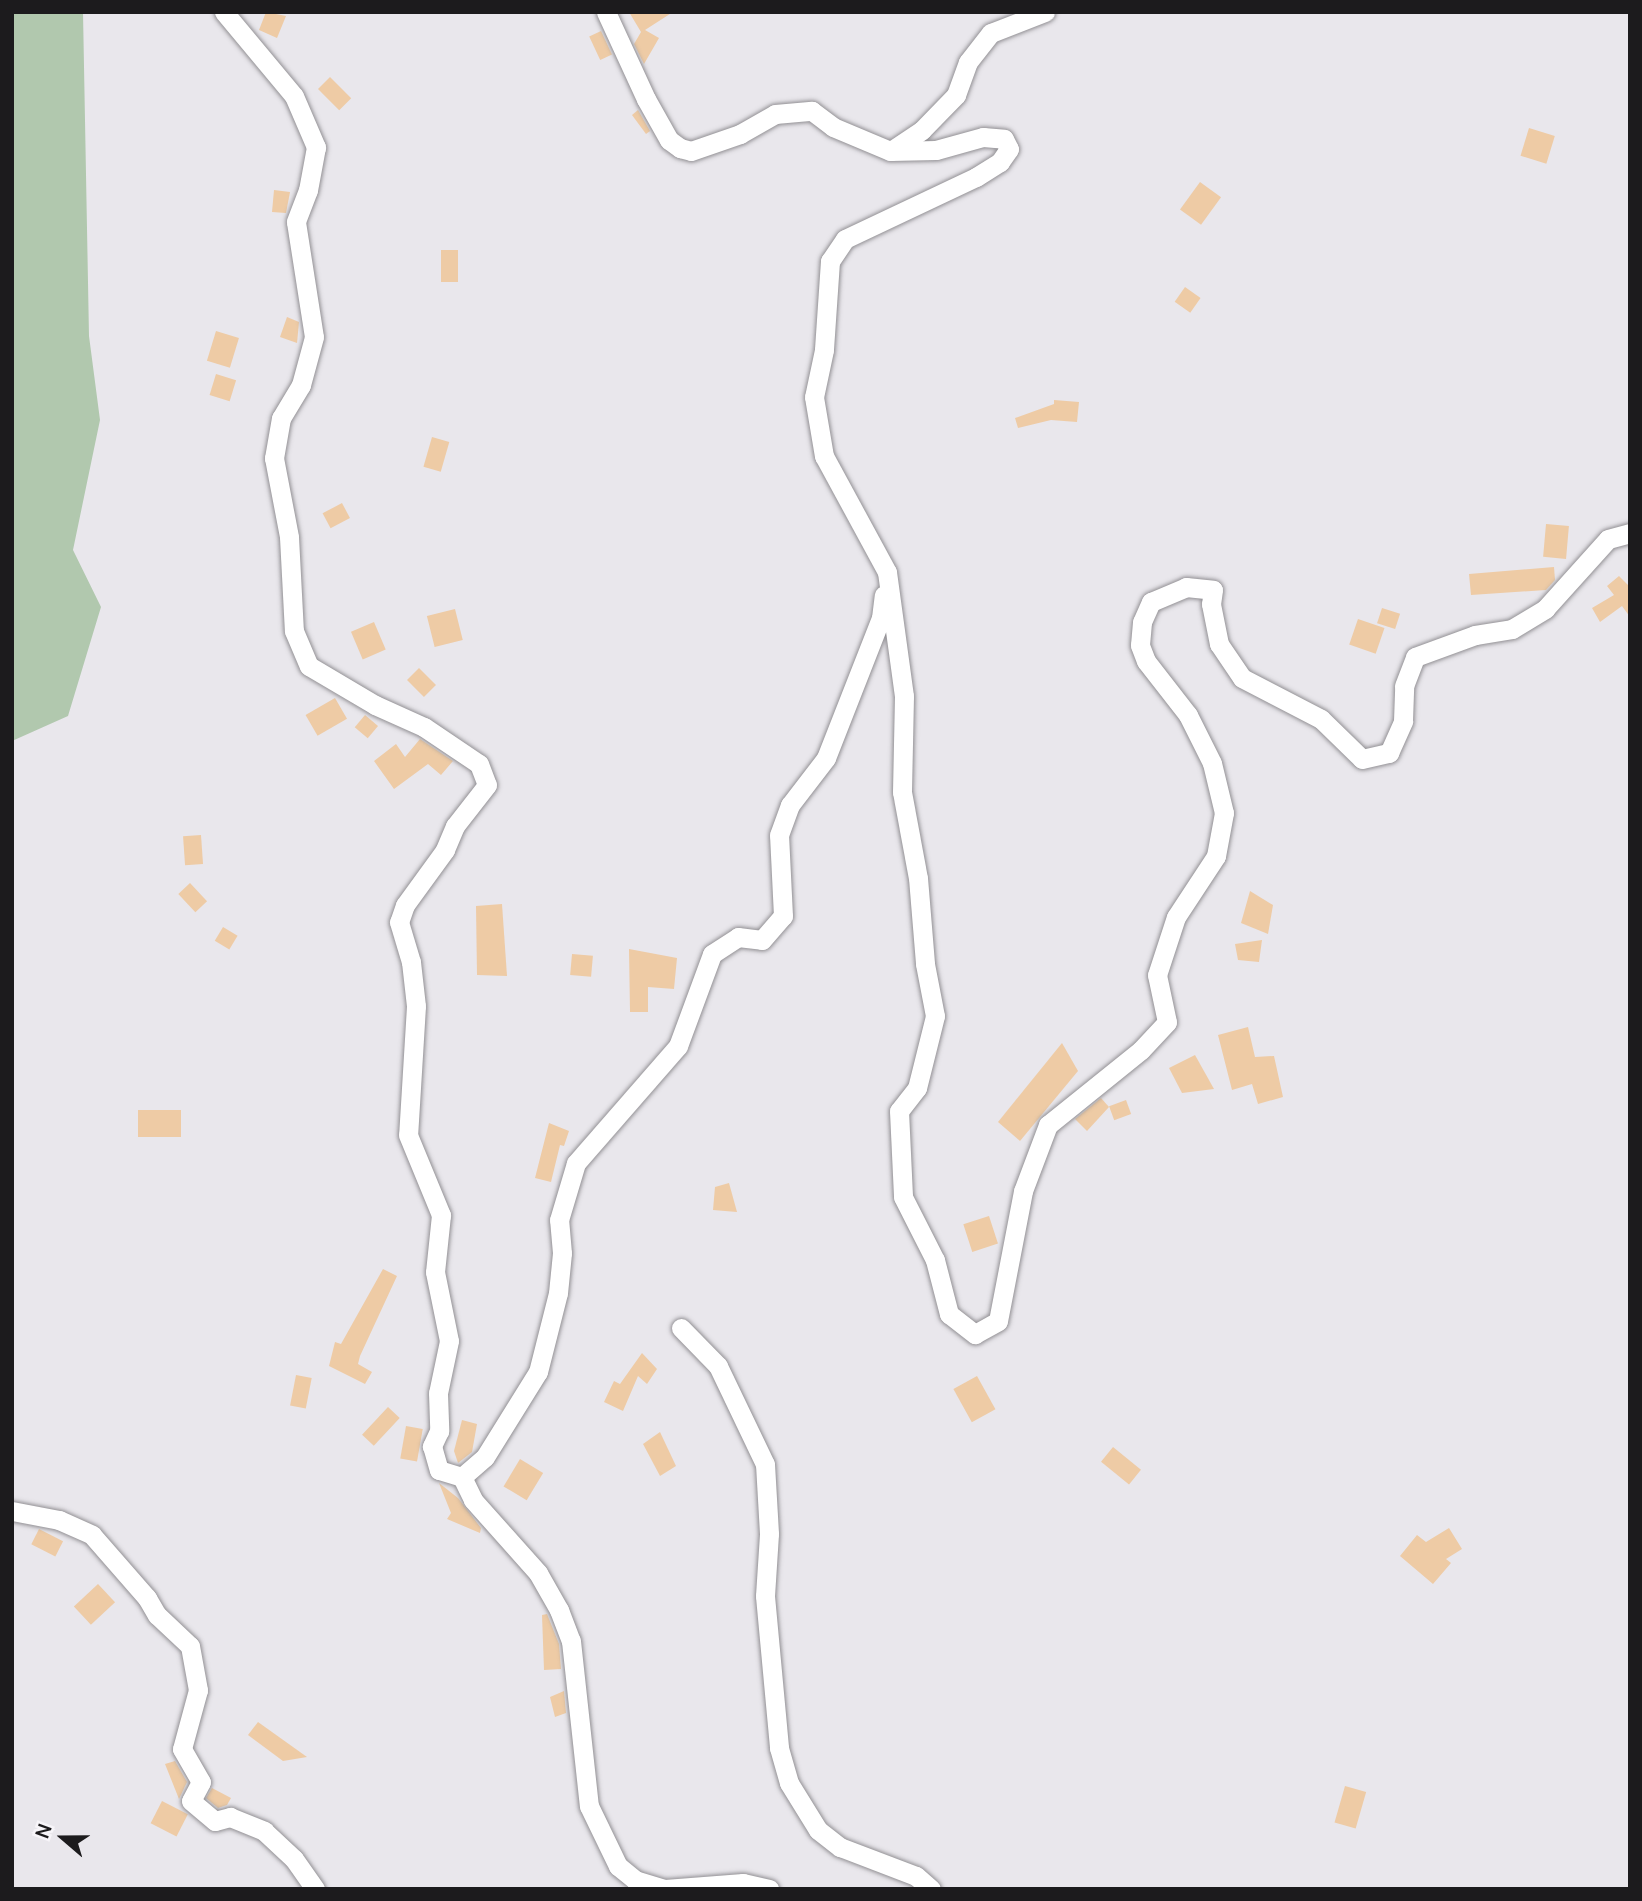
<!DOCTYPE html>
<style>
body{margin:0}
#map{position:relative;width:1642px;height:1901px;overflow:hidden;background:#e9e7ec;font-family:Manrope,sans-serif}
div>[style]{position:absolute}
[style*='--x']{left:calc(var(--x)*1px);top:calc(var(--y)*1px);width:calc(var(--w)*1px);rotate:calc(var(--a)*1deg)}
.green>*{inset:0;background:#b1c8ae}
.building>*{inset:0;background:#eecba5;transform-origin:0 0}
.roads{filter:drop-shadow(0 0 2px #929094) drop-shadow(0 0 2px #929094)}
.minor>*{height:19px;margin:-9.5px;padding:0 9.5px;transform-origin:9.5px;border-radius:9.5px;background:#fff}
span{translate:-50% -50%;white-space:nowrap;text-align:center;line-height:1.15;-webkit-text-stroke:6px #f7f5f9;paint-order:stroke}
.frame{position:absolute;inset:0;border:14px solid #1c1b1d;pointer-events:none}
.north{position:absolute;left:28px;top:1803px;width:70px;height:70px;-webkit-text-stroke:5px #f7f5f9;paint-order:stroke;rotate:290deg;font-size:19px;font-weight:700;line-height:28px;text-align:center;color:#1c1b1d}
.north::after{content:'';display:block;margin:auto;width:24px;height:32px;background:#1c1b1d;clip-path:polygon(50% 0,100% 100%,50% 72%,0 100%)}
</style>
<div id="map">
<div class="green">
<i style="clip-path:polygon(12px 12px,83px 12px,89px 336px,100px 420px,73px 550px,101px 607px,68px 716px,12px 741px)"></i>
</div>
<div class="building">
<i style="clip-path:polygon(266px 12px,286px 16px,277px 38px,259px 30px)"></i>
<i style="clip-path:polygon(629px 12px,673px 12px,645px 30px,659px 38px,644px 64px,634px 44px,641px 32px)"></i>
<i style="left:601px;top:31px;width:26px;height:13px;rotate:65deg"></i>
<i style="left:330px;top:77px;width:30px;height:17px;rotate:45deg"></i>
<i style="clip-path:polygon(638px 110px,650px 131px,646px 134px,632px 115px)"></i>
<i style="left:1529px;top:128px;width:27px;height:29px;rotate:17deg"></i>
<i style="left:1200px;top:182px;width:26px;height:34px;rotate:36deg"></i>
<i style="clip-path:polygon(274px 190px,290px 192px,286px 213px,272px 212px)"></i>
<i style="left:441px;top:250px;width:17px;height:32px"></i>
<i style="left:1185px;top:287px;width:19px;height:18px;rotate:35deg"></i>
<i style="clip-path:polygon(287px 317px,299px 322px,297px 343px,280px 337px)"></i>
<i style="left:216px;top:331px;width:24px;height:31px;rotate:17deg"></i>
<i style="left:216px;top:374px;width:21px;height:22px;rotate:17deg"></i>
<i style="clip-path:polygon(1054px 400px,1079px 402px,1077px 422px,1051px 420px,1018px 428px,1015px 418px,1054px 404px)"></i>
<i style="left:432px;top:437px;width:18px;height:31px;rotate:16deg"></i>
<i style="left:342px;top:503px;width:17px;height:22px;rotate:62deg"></i>
<i style="left:1546px;top:524px;width:23px;height:33px;rotate:5deg"></i>
<i style="clip-path:polygon(1554px 567px,1555px 580px,1546px 590px,1471px 595px,1469px 574px)"></i>
<i style="clip-path:polygon(1619px 576px,1630px 587px,1630px 617px,1622px 606px,1600px 622px,1592px 608px,1614px 595px,1607px 586px)"></i>
<i style="left:1382px;top:608px;width:19px;height:16px;rotate:18deg"></i>
<i style="left:455px;top:609px;width:32px;height:29px;rotate:76deg"></i>
<i style="left:1358px;top:619px;width:28px;height:27px;rotate:19deg"></i>
<i style="left:374px;top:622px;width:30px;height:25px;rotate:67deg"></i>
<i style="left:419px;top:668px;width:24px;height:17px;rotate:45deg"></i>
<i style="left:335px;top:698px;width:24px;height:34px;rotate:60deg"></i>
<i style="left:365px;top:715px;width:17px;height:16px;rotate:40deg"></i>
<i style="clip-path:polygon(420px 739px,453px 761px,441px 775px,428px 764px,394px 789px,374px 761px,396px 744px,405px 757px)"></i>
<i style="left:201px;top:835px;width:29px;height:18px;rotate:86deg"></i>
<i style="left:190px;top:883px;width:25px;height:16px;rotate:47deg"></i>
<i style="clip-path:polygon(1250px 891px,1273px 905px,1268px 934px,1241px 923px)"></i>
<i style="clip-path:polygon(502px 904px,507px 976px,477px 975px,476px 906px)"></i>
<i style="left:223px;top:927px;width:17px;height:16px;rotate:31deg"></i>
<i style="clip-path:polygon(1262px 940px,1259px 962px,1238px 960px,1235px 944px)"></i>
<i style="clip-path:polygon(629px 949px,677px 958px,674px 989px,648px 987px,648px 1012px,630px 1012px)"></i>
<i style="left:572px;top:954px;width:21px;height:21px;rotate:5deg"></i>
<i style="clip-path:polygon(1248px 1027px,1255px 1057px,1274px 1056px,1283px 1097px,1258px 1104px,1252px 1084px,1232px 1090px,1218px 1035px)"></i>
<i style="clip-path:polygon(1062px 1043px,1078px 1071px,1020px 1141px,998px 1122px)"></i>
<i style="clip-path:polygon(1195px 1055px,1214px 1089px,1182px 1093px,1169px 1068px)"></i>
<i style="clip-path:polygon(1101px 1098px,1109px 1107px,1087px 1131px,1075px 1119px)"></i>
<i style="left:1126px;top:1100px;width:15px;height:18px;rotate:70deg"></i>
<i style="left:138px;top:1110px;width:43px;height:27px"></i>
<i style="clip-path:polygon(549px 1123px,569px 1131px,564px 1146px,560px 1145px,551px 1182px,535px 1178px)"></i>
<i style="clip-path:polygon(729px 1183px,737px 1212px,713px 1210px,715px 1187px)"></i>
<i style="left:989px;top:1216px;width:29px;height:27px;rotate:72deg"></i>
<i style="clip-path:polygon(383px 1269px,397px 1276px,360px 1356px,358px 1364px,372px 1372px,365px 1384px,329px 1366px,335px 1342px,341px 1344px)"></i>
<i style="clip-path:polygon(642px 1353px,657px 1369px,647px 1384px,638px 1376px,623px 1411px,604px 1402px,614px 1381px,620px 1384px)"></i>
<i style="left:296px;top:1375px;width:16px;height:31px;rotate:11deg"></i>
<i style="left:977px;top:1376px;width:38px;height:27px;rotate:61deg"></i>
<i style="left:388px;top:1407px;width:16px;height:38px;rotate:43deg"></i>
<i style="clip-path:polygon(462px 1420px,477px 1424px,472px 1452px,458px 1463px,454px 1451px)"></i>
<i style="left:406px;top:1426px;width:17px;height:33px;rotate:10deg"></i>
<i style="clip-path:polygon(660px 1432px,676px 1466px,660px 1476px,643px 1444px)"></i>
<i style="left:1113px;top:1447px;width:36px;height:19px;rotate:39deg"></i>
<i style="left:520px;top:1459px;width:27px;height:32px;rotate:31deg"></i>
<i style="clip-path:polygon(439px 1483px,458px 1498px,481px 1528px,480px 1533px,447px 1519px,451px 1513px)"></i>
<i style="clip-path:polygon(1449px 1528px,1462px 1549px,1446px 1559px,1451px 1563px,1433px 1584px,1400px 1556px,1417px 1535px,1426px 1542px)"></i>
<i style="left:39px;top:1529px;width:27px;height:17px;rotate:27deg"></i>
<i style="left:98px;top:1584px;width:25px;height:33px;rotate:47deg"></i>
<i style="clip-path:polygon(547px 1614px,559px 1644px,561px 1669px,544px 1670px,542px 1615px)"></i>
<i style="clip-path:polygon(564px 1691px,566px 1713px,555px 1717px,550px 1697px)"></i>
<i style="clip-path:polygon(258px 1722px,307px 1757px,283px 1761px,248px 1735px)"></i>
<i style="clip-path:polygon(175px 1761px,187px 1782px,179px 1799px,165px 1764px)"></i>
<i style="left:1345px;top:1786px;width:22px;height:38px;rotate:16deg"></i>
<i style="clip-path:polygon(212px 1788px,231px 1798px,227px 1805px,218px 1808px,206px 1798px)"></i>
<i style="left:162px;top:1801px;width:29px;height:25px;rotate:27deg"></i>
</div>
<div class="roads">
<div class="minor">
<i style="--x:224;--y:12;--w:109;--a:50.2"></i>
<i style="--x:294;--y:96;--w:56;--a:66.7"></i>
<i style="--x:316;--y:147;--w:44;--a:100.5"></i>
<i style="--x:308;--y:190;--w:34;--a:111"></i>
<i style="--x:296;--y:222;--w:116;--a:81.1"></i>
<i style="--x:314;--y:337;--w:50;--a:105.2"></i>
<i style="--x:301;--y:385;--w:39;--a:121"></i>
<i style="--x:281;--y:418;--w:41;--a:99.9"></i>
<i style="--x:274;--y:458;--w:80;--a:79.2"></i>
<i style="--x:289;--y:537;--w:94;--a:87"></i>
<i style="--x:294;--y:631;--w:38;--a:67"></i>
<i style="--x:309;--y:666;--w:77;--a:30.6"></i>
<i style="--x:375;--y:705;--w:54;--a:24.2"></i>
<i style="--x:424;--y:727;--w:66;--a:33.9"></i>
<i style="--x:479;--y:764;--w:22;--a:69"></i>
<i style="--x:487;--y:785;--w:52;--a:128"></i>
<i style="--x:455;--y:826;--w:26;--a:113"></i>
<i style="--x:445;--y:850;--w:68;--a:126"></i>
<i style="--x:405;--y:905;--w:18;--a:109"></i>
<i style="--x:399;--y:922;--w:42;--a:73.3"></i>
<i style="--x:411;--y:962;--w:44;--a:83.5"></i>
<i style="--x:416;--y:1006;--w:129;--a:93.5"></i>
<i style="--x:408;--y:1135;--w:87;--a:67.6"></i>
<i style="--x:441;--y:1215;--w:57;--a:96"></i>
<i style="--x:435;--y:1272;--w:70;--a:78.5"></i>
<i style="--x:449;--y:1341;--w:53;--a:101.9"></i>
<i style="--x:438;--y:1393;--w:38;--a:88"></i>
<i style="--x:439;--y:1431;--w:17;--a:115"></i>
<i style="--x:432;--y:1446;--w:25;--a:74"></i>
<i style="--x:439;--y:1470;--w:24;--a:17"></i>
<i style="--x:462;--y:1477;--w:30;--a:-41"></i>
<i style="--x:485;--y:1457;--w:100;--a:-58.1"></i>
<i style="--x:538;--y:1372;--w:81;--a:-75.8"></i>
<i style="--x:558;--y:1293;--w:40;--a:-84.3"></i>
<i style="--x:562;--y:1253;--w:33;--a:-95"></i>
<i style="--x:559;--y:1220;--w:59;--a:-73.4"></i>
<i style="--x:576;--y:1163;--w:155;--a:-48.9"></i>
<i style="--x:678;--y:1046;--w:98;--a:-69.7"></i>
<i style="--x:712;--y:954;--w:31;--a:-33"></i>
<i style="--x:738;--y:937;--w:24;--a:7"></i>
<i style="--x:762;--y:940;--w:32;--a:-49"></i>
<i style="--x:783;--y:916;--w:81;--a:-92.8"></i>
<i style="--x:779;--y:835;--w:32;--a:-70"></i>
<i style="--x:790;--y:805;--w:59;--a:-52.5"></i>
<i style="--x:826;--y:758;--w:150;--a:-68.6"></i>
<i style="--x:881;--y:618;--w:23;--a:-83"></i>
<i style="--x:606;--y:12;--w:96;--a:65.3"></i>
<i style="--x:646;--y:99;--w:47;--a:60.7"></i>
<i style="--x:669;--y:140;--w:14;--a:36"></i>
<i style="--x:680;--y:148;--w:11;--a:15"></i>
<i style="--x:691;--y:151;--w:52;--a:-19.1"></i>
<i style="--x:740;--y:134;--w:40;--a:-29.7"></i>
<i style="--x:775;--y:114;--w:37;--a:-5"></i>
<i style="--x:812;--y:111;--w:26;--a:37"></i>
<i style="--x:833;--y:127;--w:62;--a:22.8"></i>
<i style="--x:890;--y:151;--w:46;--a:-1.2"></i>
<i style="--x:936;--y:150;--w:49;--a:-15.5"></i>
<i style="--x:983;--y:137;--w:21;--a:5"></i>
<i style="--x:1004;--y:139;--w:11;--a:63"></i>
<i style="--x:1009;--y:149;--w:16;--a:125"></i>
<i style="--x:1000;--y:162;--w:28;--a:148"></i>
<i style="--x:976;--y:177;--w:145;--a:154.7"></i>
<i style="--x:845;--y:239;--w:27;--a:124"></i>
<i style="--x:830;--y:261;--w:89;--a:93.9"></i>
<i style="--x:824;--y:350;--w:48;--a:102"></i>
<i style="--x:814;--y:397;--w:60;--a:80.4"></i>
<i style="--x:824;--y:456;--w:132;--a:61.5"></i>
<i style="--x:887;--y:572;--w:125;--a:82.2"></i>
<i style="--x:904;--y:696;--w:96;--a:91.2"></i>
<i style="--x:902;--y:792;--w:87;--a:79.5"></i>
<i style="--x:918;--y:878;--w:86;--a:85.3"></i>
<i style="--x:925;--y:964;--w:53;--a:79.1"></i>
<i style="--x:935;--y:1016;--w:74;--a:104"></i>
<i style="--x:917;--y:1088;--w:29;--a:128"></i>
<i style="--x:899;--y:1111;--w:86;--a:87.3"></i>
<i style="--x:903;--y:1197;--w:71;--a:63.1"></i>
<i style="--x:935;--y:1260;--w:56;--a:75.5"></i>
<i style="--x:949;--y:1314;--w:33;--a:38"></i>
<i style="--x:975;--y:1334;--w:26;--a:-29"></i>
<i style="--x:998;--y:1321;--w:132;--a:-79.1"></i>
<i style="--x:1023;--y:1191;--w:71;--a:-69.3"></i>
<i style="--x:1048;--y:1125;--w:119;--a:-38.9"></i>
<i style="--x:1141;--y:1050;--w:38;--a:-47"></i>
<i style="--x:1167;--y:1022;--w:48;--a:-102"></i>
<i style="--x:1157;--y:975;--w:61;--a:-71.9"></i>
<i style="--x:1176;--y:917;--w:73;--a:-56.7"></i>
<i style="--x:1216;--y:856;--w:44;--a:-79.5"></i>
<i style="--x:1224;--y:813;--w:51;--a:-103.5"></i>
<i style="--x:1212;--y:763;--w:54;--a:-116.6"></i>
<i style="--x:1188;--y:715;--w:68;--a:-127.9"></i>
<i style="--x:1146;--y:661;--w:17;--a:-111"></i>
<i style="--x:1140;--y:645;--w:23;--a:-85"></i>
<i style="--x:1142;--y:622;--w:22;--a:-66"></i>
<i style="--x:1151;--y:602;--w:38;--a:-23"></i>
<i style="--x:1186;--y:587;--w:27;--a:6"></i>
<i style="--x:1213;--y:590;--w:14;--a:98"></i>
<i style="--x:1211;--y:604;--w:41;--a:78.7"></i>
<i style="--x:1219;--y:644;--w:41;--a:55.9"></i>
<i style="--x:1242;--y:678;--w:89;--a:27.4"></i>
<i style="--x:1321;--y:719;--w:57;--a:44.3"></i>
<i style="--x:1362;--y:759;--w:28;--a:-13"></i>
<i style="--x:1389;--y:753;--w:35;--a:-66"></i>
<i style="--x:1403;--y:721;--w:35;--a:-88"></i>
<i style="--x:1404;--y:686;--w:31;--a:-69"></i>
<i style="--x:1415;--y:657;--w:64;--a:-20.1"></i>
<i style="--x:1475;--y:635;--w:37;--a:-9"></i>
<i style="--x:1512;--y:629;--w:39;--a:-31"></i>
<i style="--x:1545;--y:609;--w:94;--a:-48"></i>
<i style="--x:1608;--y:539;--w:23;--a:-15"></i>
<i style="--x:891;--y:151;--w:37;--a:-34"></i>
<i style="--x:922;--y:130;--w:49;--a:-45.8"></i>
<i style="--x:956;--y:95;--w:35;--a:-70"></i>
<i style="--x:968;--y:62;--w:37;--a:-52"></i>
<i style="--x:991;--y:33;--w:58;--a:-21.3"></i>
<i style="--x:681;--y:1328;--w:53;--a:45.8"></i>
<i style="--x:718;--y:1366;--w:109;--a:64.4"></i>
<i style="--x:765;--y:1464;--w:70;--a:86.7"></i>
<i style="--x:769;--y:1534;--w:62;--a:93.7"></i>
<i style="--x:765;--y:1596;--w:153;--a:84.7"></i>
<i style="--x:779;--y:1748;--w:36;--a:74"></i>
<i style="--x:789;--y:1783;--w:55;--a:58.3"></i>
<i style="--x:818;--y:1830;--w:28;--a:38"></i>
<i style="--x:840;--y:1847;--w:81;--a:20.9"></i>
<i style="--x:916;--y:1876;--w:20;--a:41"></i>
<i style="--x:462;--y:1477;--w:25;--a:64"></i>
<i style="--x:473;--y:1500;--w:98;--a:48.3"></i>
<i style="--x:538;--y:1573;--w:43;--a:60.4"></i>
<i style="--x:559;--y:1610;--w:33;--a:69"></i>
<i style="--x:571;--y:1641;--w:166;--a:83.8"></i>
<i style="--x:589;--y:1806;--w:67;--a:64.2"></i>
<i style="--x:618;--y:1866;--w:22;--a:39"></i>
<i style="--x:635;--y:1880;--w:31;--a:17"></i>
<i style="--x:665;--y:1889;--w:78;--a:-4.4"></i>
<i style="--x:743;--y:1883;--w:27;--a:13"></i>
<i style="--x:12;--y:1511;--w:48;--a:10.8"></i>
<i style="--x:59;--y:1520;--w:36;--a:24"></i>
<i style="--x:92;--y:1535;--w:84;--a:48.9"></i>
<i style="--x:147;--y:1598;--w:20;--a:60"></i>
<i style="--x:157;--y:1615;--w:45;--a:43.2"></i>
<i style="--x:190;--y:1646;--w:45;--a:79.7"></i>
<i style="--x:198;--y:1690;--w:61;--a:105.2"></i>
<i style="--x:182;--y:1749;--w:38;--a:60"></i>
<i style="--x:201;--y:1782;--w:21;--a:118"></i>
<i style="--x:191;--y:1801;--w:31;--a:40"></i>
<i style="--x:215;--y:1821;--w:16;--a:-15"></i>
<i style="--x:230;--y:1817;--w:37;--a:22"></i>
<i style="--x:264;--y:1831;--w:41;--a:43"></i>
<i style="--x:294;--y:1859;--w:37;--a:55"></i>
</div>
</div>
<div class="frame"></div>
<div class="north">N</div>
</div>
